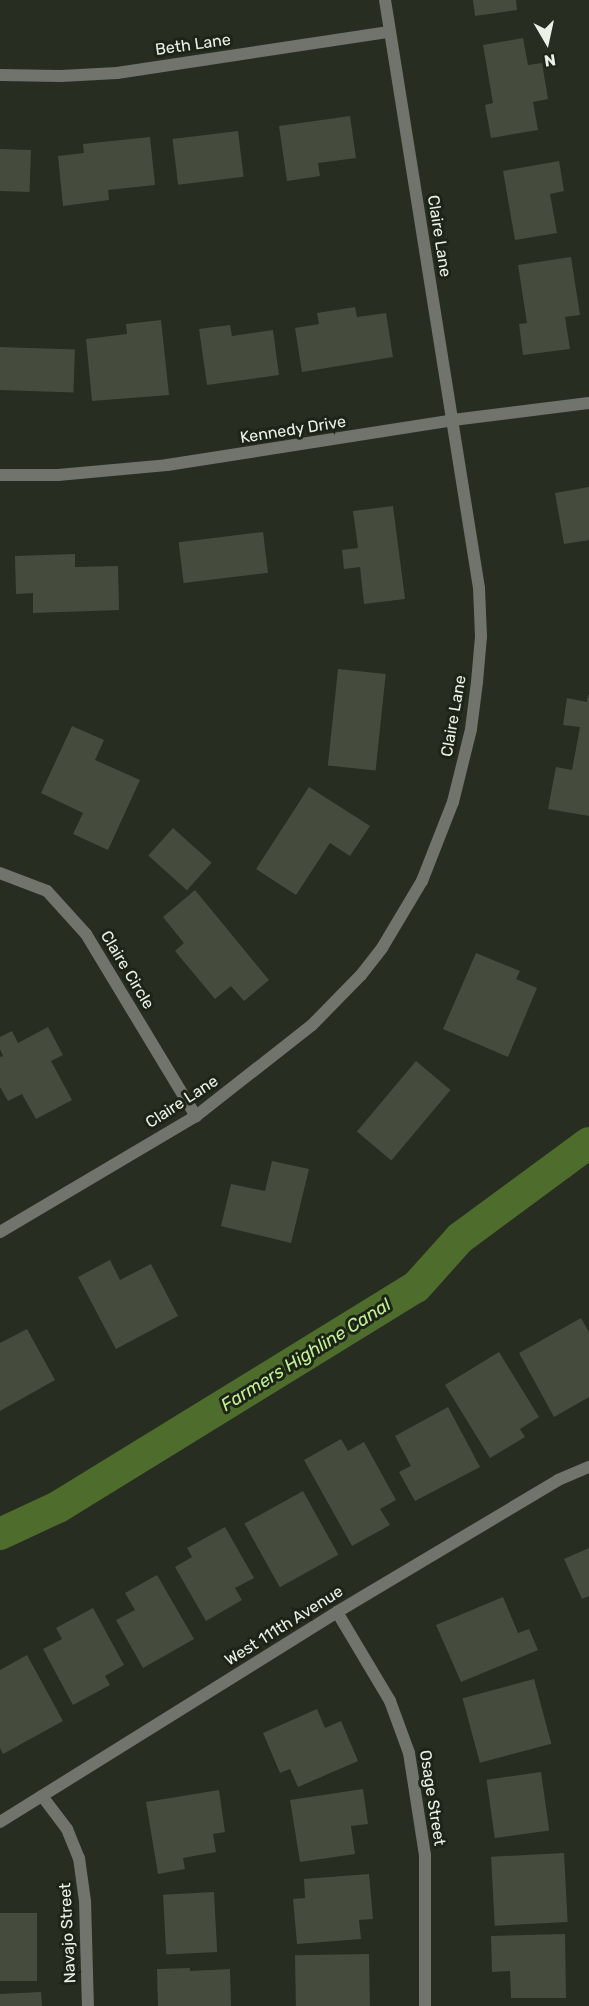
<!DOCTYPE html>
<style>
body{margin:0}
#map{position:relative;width:589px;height:2006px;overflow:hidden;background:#272d21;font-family:Rubik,sans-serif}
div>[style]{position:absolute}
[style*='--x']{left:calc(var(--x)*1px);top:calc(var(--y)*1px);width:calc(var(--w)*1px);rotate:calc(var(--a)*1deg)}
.canal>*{height:32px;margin:-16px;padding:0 16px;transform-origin:16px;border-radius:16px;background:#4e6d2c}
.building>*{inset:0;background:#454c3e;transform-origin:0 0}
.street>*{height:12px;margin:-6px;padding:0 6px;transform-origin:6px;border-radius:6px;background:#70746d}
span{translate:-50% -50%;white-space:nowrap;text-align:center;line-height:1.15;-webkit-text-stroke:6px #1d2417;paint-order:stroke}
.street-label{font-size:16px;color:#ecf1e8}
.water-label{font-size:18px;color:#c2f194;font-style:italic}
.north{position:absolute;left:517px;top:12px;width:60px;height:60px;-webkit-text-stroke:4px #1d2417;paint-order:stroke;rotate:171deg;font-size:16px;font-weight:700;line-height:24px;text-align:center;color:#ecf1e8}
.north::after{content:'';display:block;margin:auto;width:21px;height:27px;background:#ecf1e8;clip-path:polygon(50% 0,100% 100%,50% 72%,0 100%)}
</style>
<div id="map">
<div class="canal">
<i style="--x:0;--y:1534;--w:64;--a:-25"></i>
<i style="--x:58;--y:1507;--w:420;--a:-31.6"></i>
<i style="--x:416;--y:1287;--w:66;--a:-48.1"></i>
<i style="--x:460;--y:1238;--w:160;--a:-36.4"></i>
</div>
<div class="building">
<i style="clip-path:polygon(473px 0,516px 0,517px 10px,475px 16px)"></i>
<i style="clip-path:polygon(523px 38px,528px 65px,542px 63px,548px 99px,533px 102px,538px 130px,491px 138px,485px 105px,493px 103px,483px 45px)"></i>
<i style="clip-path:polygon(350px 116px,356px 158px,318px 163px,320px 176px,287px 181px,279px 126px)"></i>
<i style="left:238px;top:131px;width:46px;height:66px;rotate:83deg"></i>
<i style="clip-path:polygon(150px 137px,155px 185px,108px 190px,109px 200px,63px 206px,58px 156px,84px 153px,83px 144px)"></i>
<i style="left:0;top:149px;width:31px;height:42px;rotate:2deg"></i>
<i style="clip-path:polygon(559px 161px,564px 191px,550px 194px,557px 233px,515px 240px,503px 171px)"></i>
<i style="clip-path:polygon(571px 257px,580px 315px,565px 317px,570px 349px,523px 355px,519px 324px,527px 323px,518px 265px)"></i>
<i style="clip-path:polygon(355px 307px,357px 317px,386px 313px,393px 357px,302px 372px,295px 328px,319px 324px,317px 313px)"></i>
<i style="clip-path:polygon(161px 320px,169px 395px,92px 401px,86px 339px,127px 334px,126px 324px)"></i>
<i style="clip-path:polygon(230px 325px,232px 336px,273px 330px,279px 375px,207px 385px,199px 329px)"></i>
<i style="left:0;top:347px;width:75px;height:43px;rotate:2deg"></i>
<i style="clip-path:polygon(589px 487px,589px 540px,564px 544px,555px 493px)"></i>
<i style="clip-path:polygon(393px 506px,405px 599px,364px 604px,360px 567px,344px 569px,342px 550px,358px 548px,353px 511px)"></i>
<i style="left:263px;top:532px;width:41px;height:85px;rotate:83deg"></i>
<i style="clip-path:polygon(75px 554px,75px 567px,118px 566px,119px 610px,33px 613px,33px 593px,16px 594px,15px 556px)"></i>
<i style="left:338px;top:669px;width:48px;height:97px;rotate:6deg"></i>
<i style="clip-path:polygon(588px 695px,589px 695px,589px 816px,548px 809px,556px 767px,572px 770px,580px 727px,563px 725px,567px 698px,587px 702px)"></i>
<i style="clip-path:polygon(72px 726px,104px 740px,95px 760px,140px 780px,108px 850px,73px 834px,83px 813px,41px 793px)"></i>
<i style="clip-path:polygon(309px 787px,370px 826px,350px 856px,330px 843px,296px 895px,256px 869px)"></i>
<i style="left:173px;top:828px;width:52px;height:37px;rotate:42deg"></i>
<i style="clip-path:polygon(195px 890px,269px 980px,244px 1001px,231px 986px,215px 999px,175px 951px,184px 943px,163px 917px)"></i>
<i style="clip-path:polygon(476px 953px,520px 971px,516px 979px,537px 988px,508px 1057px,443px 1029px)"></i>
<i style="clip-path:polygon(48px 1027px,63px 1055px,51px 1061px,72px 1100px,36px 1119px,22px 1094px,8px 1101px,0 1087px,0 1057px,3px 1056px,0 1049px,0 1037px,12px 1031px,18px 1043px)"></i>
<i style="left:416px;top:1061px;width:45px;height:92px;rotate:40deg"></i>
<i style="clip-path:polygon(272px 1161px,309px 1169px,291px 1243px,221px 1226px,231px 1184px,265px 1191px)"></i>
<i style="clip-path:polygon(110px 1260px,120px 1280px,151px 1264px,178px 1316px,116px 1349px,78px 1277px)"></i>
<i style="clip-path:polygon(581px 1318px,589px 1332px,589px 1397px,554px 1417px,519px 1353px)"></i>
<i style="clip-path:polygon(27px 1329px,55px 1380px,0 1411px,0 1343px)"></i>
<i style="clip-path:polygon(499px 1352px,539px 1417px,520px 1429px,525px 1437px,490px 1458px,445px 1385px)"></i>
<i style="clip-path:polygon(448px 1407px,480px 1467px,415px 1501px,399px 1472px,411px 1466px,395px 1436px)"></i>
<i style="clip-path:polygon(341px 1439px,348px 1451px,364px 1442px,396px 1500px,380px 1509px,390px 1525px,352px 1546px,304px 1460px)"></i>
<i style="left:303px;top:1491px;width:73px;height:67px;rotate:61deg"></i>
<i style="clip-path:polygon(225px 1527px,254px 1578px,235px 1588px,242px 1600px,206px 1621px,175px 1567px,192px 1557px,187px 1548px)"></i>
<i style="clip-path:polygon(589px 1548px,589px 1596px,582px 1599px,564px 1559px)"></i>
<i style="clip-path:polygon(157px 1575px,194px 1639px,143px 1668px,116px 1620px,135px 1610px,125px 1593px)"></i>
<i style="clip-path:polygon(503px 1597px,518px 1633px,529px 1629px,538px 1650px,461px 1682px,436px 1625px)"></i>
<i style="clip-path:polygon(93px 1608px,124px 1665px,105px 1676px,110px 1685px,73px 1705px,43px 1649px,62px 1639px,56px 1628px)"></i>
<i style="clip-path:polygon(27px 1655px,63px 1721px,3px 1754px,0 1748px,0 1670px)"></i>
<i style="left:534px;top:1679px;width:67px;height:74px;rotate:75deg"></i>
<i style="clip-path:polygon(317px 1709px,325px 1728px,341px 1721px,358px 1761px,298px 1787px,290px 1769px,280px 1773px,263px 1733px)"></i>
<i style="left:541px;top:1772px;width:59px;height:55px;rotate:82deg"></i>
<i style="clip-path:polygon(363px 1789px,368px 1824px,351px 1826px,355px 1854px,300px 1862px,290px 1800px)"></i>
<i style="clip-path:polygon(219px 1790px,225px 1832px,213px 1834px,216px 1852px,183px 1858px,185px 1869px,158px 1874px,146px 1802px)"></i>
<i style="left:564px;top:1853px;width:69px;height:73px;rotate:87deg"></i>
<i style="clip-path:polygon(369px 1874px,373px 1919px,359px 1920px,361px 1939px,297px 1944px,293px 1899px,305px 1898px,304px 1879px)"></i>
<i style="left:214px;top:1892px;width:60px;height:51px;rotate:87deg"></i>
<i style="left:0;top:1913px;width:37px;height:68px"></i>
<i style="clip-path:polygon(565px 1934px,566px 1998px,511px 1998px,510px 1971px,492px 1972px,491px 1936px)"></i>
<i style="left:369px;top:1954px;width:52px;height:74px;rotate:89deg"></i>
<i style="clip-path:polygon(190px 1968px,190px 1971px,230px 1969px,231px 2006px,158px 2006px,157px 1969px)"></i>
<i style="clip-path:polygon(41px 1992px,42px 2006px,0 2006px,0 1994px)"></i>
</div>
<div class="street">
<i style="--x:0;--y:75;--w:61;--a:0.9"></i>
<i style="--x:61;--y:76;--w:56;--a:-3.1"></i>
<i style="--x:117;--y:73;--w:275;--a:-8.6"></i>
<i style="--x:0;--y:475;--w:58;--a:0"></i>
<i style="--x:58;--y:475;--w:109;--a:-5.2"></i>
<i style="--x:167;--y:465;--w:290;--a:-8.9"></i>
<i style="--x:453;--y:420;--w:137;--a:-7.1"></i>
<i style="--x:0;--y:873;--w:50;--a:21"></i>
<i style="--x:47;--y:891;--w:58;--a:47.8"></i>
<i style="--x:86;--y:934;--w:213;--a:58.9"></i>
<i style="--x:0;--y:1232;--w:228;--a:-30.6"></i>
<i style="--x:196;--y:1116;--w:147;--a:-38.1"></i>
<i style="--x:312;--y:1025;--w:70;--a:-45.6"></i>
<i style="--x:361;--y:975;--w:34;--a:-52"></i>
<i style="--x:382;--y:948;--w:78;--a:-59.2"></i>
<i style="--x:422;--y:881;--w:85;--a:-68.6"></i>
<i style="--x:453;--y:802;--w:75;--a:-76.1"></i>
<i style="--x:471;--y:729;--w:47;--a:-82.7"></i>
<i style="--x:477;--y:682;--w:46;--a:-85"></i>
<i style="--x:481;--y:636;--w:48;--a:-92.4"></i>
<i style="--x:479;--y:588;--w:595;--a:-99.08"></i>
<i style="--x:337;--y:1612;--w:104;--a:59.2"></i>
<i style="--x:390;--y:1701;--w:55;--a:69.9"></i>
<i style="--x:409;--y:1753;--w:103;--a:81.1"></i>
<i style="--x:425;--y:1855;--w:151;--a:90"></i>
<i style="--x:42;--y:1796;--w:41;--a:52.9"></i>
<i style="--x:67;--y:1829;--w:31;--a:68"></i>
<i style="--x:79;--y:1858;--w:43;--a:82.1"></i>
<i style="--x:85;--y:1901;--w:105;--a:88.4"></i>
<i style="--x:0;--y:1822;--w:397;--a:-31.9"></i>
<i style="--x:337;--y:1612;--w:257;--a:-30.8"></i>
<i style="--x:558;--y:1480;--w:34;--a:-23"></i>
</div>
<div class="street-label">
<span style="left:193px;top:45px;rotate:-8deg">Beth Lane</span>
<span style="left:439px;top:236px;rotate:81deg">Claire Lane</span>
<span style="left:293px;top:430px;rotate:-9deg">Kennedy Drive</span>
<span style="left:454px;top:716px;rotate:-80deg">Claire Lane</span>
<span style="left:127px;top:970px;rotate:59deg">Claire Circle</span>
<span style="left:182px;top:1102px;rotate:-33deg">Claire Lane</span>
<span style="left:284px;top:1626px;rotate:-32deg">West 111th Avenue</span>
<span style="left:432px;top:1798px;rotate:81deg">Osage Street</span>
<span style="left:68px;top:1933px;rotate:-93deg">Navajo Street</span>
</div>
<div class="water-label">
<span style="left:306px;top:1355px;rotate:-32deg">Farmers Highline Canal</span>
</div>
<div class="north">N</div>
</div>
